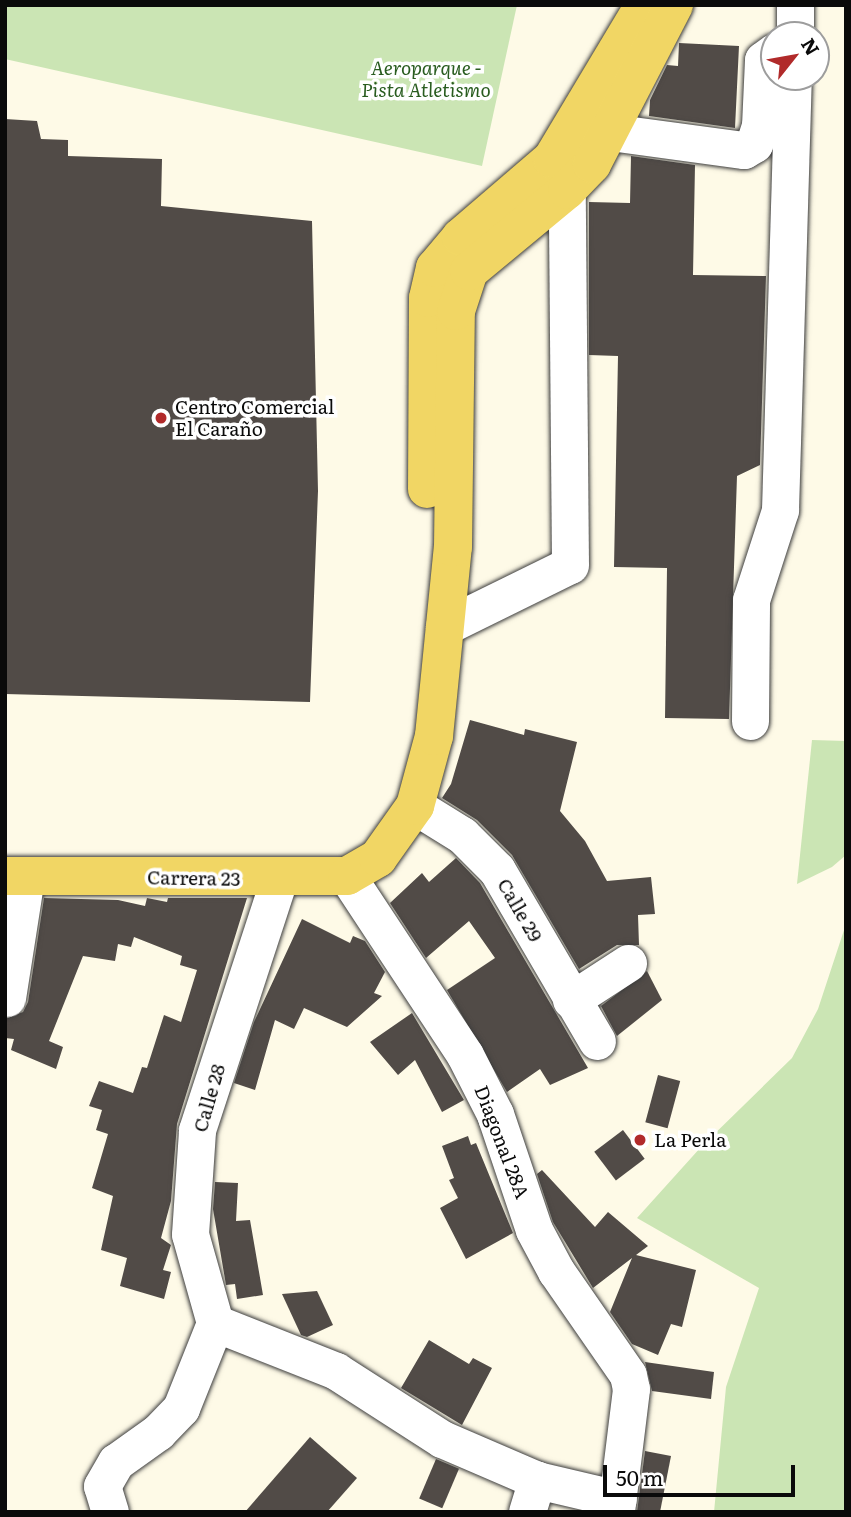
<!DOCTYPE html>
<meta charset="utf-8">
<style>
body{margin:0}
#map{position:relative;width:851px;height:1517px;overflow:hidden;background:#fefae7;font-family:Literata,serif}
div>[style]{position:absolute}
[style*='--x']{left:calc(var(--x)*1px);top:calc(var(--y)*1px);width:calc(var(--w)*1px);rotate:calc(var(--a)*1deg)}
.green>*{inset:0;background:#cbe5b4}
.building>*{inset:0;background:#514b47;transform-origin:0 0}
.roads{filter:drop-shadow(0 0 2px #3d3d3d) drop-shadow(0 0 2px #3d3d3d)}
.minor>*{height:37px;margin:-18.5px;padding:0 18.5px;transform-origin:18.5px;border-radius:18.5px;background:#fff}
.major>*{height:38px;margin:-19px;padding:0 19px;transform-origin:19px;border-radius:19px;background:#f1d664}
.dots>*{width:19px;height:19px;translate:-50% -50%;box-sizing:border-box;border:4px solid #fff;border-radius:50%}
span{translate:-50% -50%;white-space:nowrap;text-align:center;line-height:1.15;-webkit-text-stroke:7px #fff;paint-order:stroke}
.park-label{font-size:19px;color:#295c1f;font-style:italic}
.poi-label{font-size:19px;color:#0a0a0a}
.left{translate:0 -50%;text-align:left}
.street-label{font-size:19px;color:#0a0a0a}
.frame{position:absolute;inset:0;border:7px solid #0a0a0a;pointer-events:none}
.north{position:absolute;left:760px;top:21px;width:70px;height:70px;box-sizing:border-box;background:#fff;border:2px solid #9d9d9d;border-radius:50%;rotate:59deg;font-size:19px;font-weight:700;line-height:28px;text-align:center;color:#0a0a0a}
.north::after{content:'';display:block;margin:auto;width:24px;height:32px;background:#b12a2a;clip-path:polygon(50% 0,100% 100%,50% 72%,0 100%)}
.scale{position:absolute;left:603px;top:1465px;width:192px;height:32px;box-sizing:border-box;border:4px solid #0a0a0a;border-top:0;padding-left:9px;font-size:21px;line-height:24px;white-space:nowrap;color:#0a0a0a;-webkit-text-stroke:5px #fff;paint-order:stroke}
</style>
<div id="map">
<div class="green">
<i style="clip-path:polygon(5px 5px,517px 5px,482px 166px,5px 59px)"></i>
<i style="clip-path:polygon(812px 740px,846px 741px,846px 855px,832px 867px,797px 884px)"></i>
<i style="clip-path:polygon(846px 924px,846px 1512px,714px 1512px,726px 1387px,759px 1288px,637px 1218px,701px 1147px,792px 1058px,818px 1009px)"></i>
</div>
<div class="building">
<i style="clip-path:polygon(679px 43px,739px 46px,735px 128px,649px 116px,650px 100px,667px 65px,678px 66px)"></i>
<i style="clip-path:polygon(5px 119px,37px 121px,41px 139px,68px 140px,68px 156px,162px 159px,161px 206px,312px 221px,318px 491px,310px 702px,5px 694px)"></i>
<i style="clip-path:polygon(631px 156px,695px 165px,693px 275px,766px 276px,760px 465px,737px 476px,729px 719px,665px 718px,667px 568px,614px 567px,618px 356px,589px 355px,589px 202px,630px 203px)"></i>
<i style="clip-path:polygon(470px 720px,524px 735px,525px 729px,577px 742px,560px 811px,585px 841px,607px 881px,651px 877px,655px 914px,638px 915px,639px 945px,617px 945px,579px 969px,512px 855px,477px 820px,442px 798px,451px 784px)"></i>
<i style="clip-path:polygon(456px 858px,480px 883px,588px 1068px,550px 1085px,540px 1069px,507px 1092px,447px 990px,495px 958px,469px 921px,426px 958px,390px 903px,422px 873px,429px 882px)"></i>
<i style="clip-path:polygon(44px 898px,118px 900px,145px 906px,147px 898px,167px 902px,168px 898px,247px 898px,177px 1124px,171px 1201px,161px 1238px,171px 1245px,163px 1270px,171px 1272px,164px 1299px,120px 1286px,127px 1258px,101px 1250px,113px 1196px,92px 1188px,108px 1134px,96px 1130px,102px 1110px,89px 1106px,99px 1081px,133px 1093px,142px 1067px,147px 1068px,164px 1015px,181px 1022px,197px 970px,180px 965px,182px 956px,134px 937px,131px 947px,118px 944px,115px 961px,83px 956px,49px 1041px,63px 1047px,56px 1069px,11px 1050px,14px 1039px,5px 1038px,5px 1019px,23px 1012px,28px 1002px)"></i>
<i style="clip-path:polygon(302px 919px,350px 943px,353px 936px,365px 941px,385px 972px,374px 993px,382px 996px,347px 1027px,304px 1008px,294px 1029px,275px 1020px,255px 1090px,234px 1083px,254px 1022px)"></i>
<i style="clip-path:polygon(647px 971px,662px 1000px,617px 1036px,601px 1006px)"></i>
<i style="clip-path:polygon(412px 1013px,464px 1100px,442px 1112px,415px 1060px,398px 1075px,370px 1042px)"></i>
<i style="left:658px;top:1075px;width:23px;height:49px;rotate:15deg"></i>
<i style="left:623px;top:1130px;width:36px;height:36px;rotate:53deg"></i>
<i style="clip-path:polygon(468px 1136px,471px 1145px,476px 1143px,513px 1233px,466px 1259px,440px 1208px,458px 1198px,449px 1180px,454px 1178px,442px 1146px)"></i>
<i style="clip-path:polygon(542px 1170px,595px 1227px,608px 1212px,648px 1246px,636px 1255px,696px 1270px,682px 1327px,671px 1324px,658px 1355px,632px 1344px,610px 1312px,632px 1258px,593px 1288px,553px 1222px,537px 1174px)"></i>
<i style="clip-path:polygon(215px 1182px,238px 1183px,236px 1221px,250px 1220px,263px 1295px,237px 1299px,235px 1284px,226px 1285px,213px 1209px)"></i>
<i style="clip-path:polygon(317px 1291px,333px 1325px,307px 1337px,301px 1335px,282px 1294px)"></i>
<i style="clip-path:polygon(429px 1340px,469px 1364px,473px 1358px,492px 1368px,462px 1425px,401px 1388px)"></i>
<i style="clip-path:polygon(645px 1362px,714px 1372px,711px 1399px,652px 1391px)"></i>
<i style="clip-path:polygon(310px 1437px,357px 1478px,327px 1512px,245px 1512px)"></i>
<i style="clip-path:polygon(645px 1451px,671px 1456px,660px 1512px,637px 1512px)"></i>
<i style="left:436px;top:1459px;width:25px;height:43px;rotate:23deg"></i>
</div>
<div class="roads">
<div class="minor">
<i style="--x:795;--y:35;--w:30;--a:-90"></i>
<i style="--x:610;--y:132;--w:135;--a:7.7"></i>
<i style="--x:744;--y:150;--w:12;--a:-31"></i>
<i style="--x:754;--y:144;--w:19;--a:-72"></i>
<i style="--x:760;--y:126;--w:66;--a:-87.4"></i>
<i style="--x:763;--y:60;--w:14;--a:-36"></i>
<i style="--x:444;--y:627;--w:140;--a:-26.2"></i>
<i style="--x:570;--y:565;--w:375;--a:-90.5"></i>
<i style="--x:750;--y:721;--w:121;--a:-89.5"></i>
<i style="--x:751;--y:600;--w:95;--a:-72.1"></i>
<i style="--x:780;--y:510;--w:433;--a:-88.3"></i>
<i style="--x:415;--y:806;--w:55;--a:31.7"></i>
<i style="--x:462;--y:835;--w:49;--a:45"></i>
<i style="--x:497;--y:870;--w:198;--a:59.7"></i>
<i style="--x:347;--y:876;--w:214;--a:56.6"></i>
<i style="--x:465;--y:1055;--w:66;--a:63"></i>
<i style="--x:495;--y:1114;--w:122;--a:71.4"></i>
<i style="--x:534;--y:1230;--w:47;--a:61.8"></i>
<i style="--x:556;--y:1271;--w:126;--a:55.3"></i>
<i style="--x:628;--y:1375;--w:14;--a:78"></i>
<i style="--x:631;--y:1389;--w:124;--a:97"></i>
<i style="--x:7;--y:998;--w:123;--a:-81.1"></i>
<i style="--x:571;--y:1000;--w:68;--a:-33"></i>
<i style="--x:215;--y:1323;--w:92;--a:-105.7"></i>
<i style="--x:190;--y:1234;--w:104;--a:-86.1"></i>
<i style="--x:197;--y:1130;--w:264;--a:-71.9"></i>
<i style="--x:215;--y:1323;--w:130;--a:21.6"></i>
<i style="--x:336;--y:1371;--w:126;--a:32.7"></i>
<i style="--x:442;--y:1439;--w:103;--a:23.3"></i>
<i style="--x:537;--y:1480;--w:83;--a:13.2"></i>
<i style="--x:110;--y:1512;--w:27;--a:-107"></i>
<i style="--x:102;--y:1486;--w:28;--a:-60"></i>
<i style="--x:116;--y:1462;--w:52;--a:-35.5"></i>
<i style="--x:158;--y:1432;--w:33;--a:-46"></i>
<i style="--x:181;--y:1408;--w:92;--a:-68.2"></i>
<i style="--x:527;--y:1512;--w:34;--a:-73"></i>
</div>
<div class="major">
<i style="--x:427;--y:489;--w:191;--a:-89.7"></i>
<i style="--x:428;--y:298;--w:31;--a:-77"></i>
<i style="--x:435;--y:268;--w:40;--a:-50"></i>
<i style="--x:461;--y:237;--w:120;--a:-40.6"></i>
<i style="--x:552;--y:159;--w:179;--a:-59.1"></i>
<i style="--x:5;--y:876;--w:342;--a:0"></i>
<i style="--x:347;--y:876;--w:36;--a:-30"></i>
<i style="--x:378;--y:858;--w:64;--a:-54.6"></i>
<i style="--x:415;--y:806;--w:73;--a:-74.8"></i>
<i style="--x:434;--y:736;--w:190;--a:-84.3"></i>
<i style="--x:453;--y:547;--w:236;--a:-89.3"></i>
<i style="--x:456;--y:311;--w:42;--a:-72"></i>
<i style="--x:469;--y:271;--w:127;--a:-39.6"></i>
<i style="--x:567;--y:190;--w:36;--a:-46"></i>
<i style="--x:592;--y:164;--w:179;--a:-62.7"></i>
</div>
</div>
<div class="dots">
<i style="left:161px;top:418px;background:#b12a2a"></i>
<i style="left:640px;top:1140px;background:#b12a2a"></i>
</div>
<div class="park-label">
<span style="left:426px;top:79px">Aeroparque -<br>Pista Atletismo</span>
</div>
<div class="poi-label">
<span class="left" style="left:175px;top:418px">Centro Comercial<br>El Caraño</span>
<span class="left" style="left:654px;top:1140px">La Perla</span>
</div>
<div class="street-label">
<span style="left:194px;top:878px;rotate:1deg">Carrera 23</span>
<span style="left:520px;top:910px;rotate:60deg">Calle 29</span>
<span style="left:209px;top:1098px;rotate:-74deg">Calle 28</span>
<span style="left:502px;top:1142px;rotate:69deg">Diagonal 28A</span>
</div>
<div class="frame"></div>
<div class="north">N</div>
<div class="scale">50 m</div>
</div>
